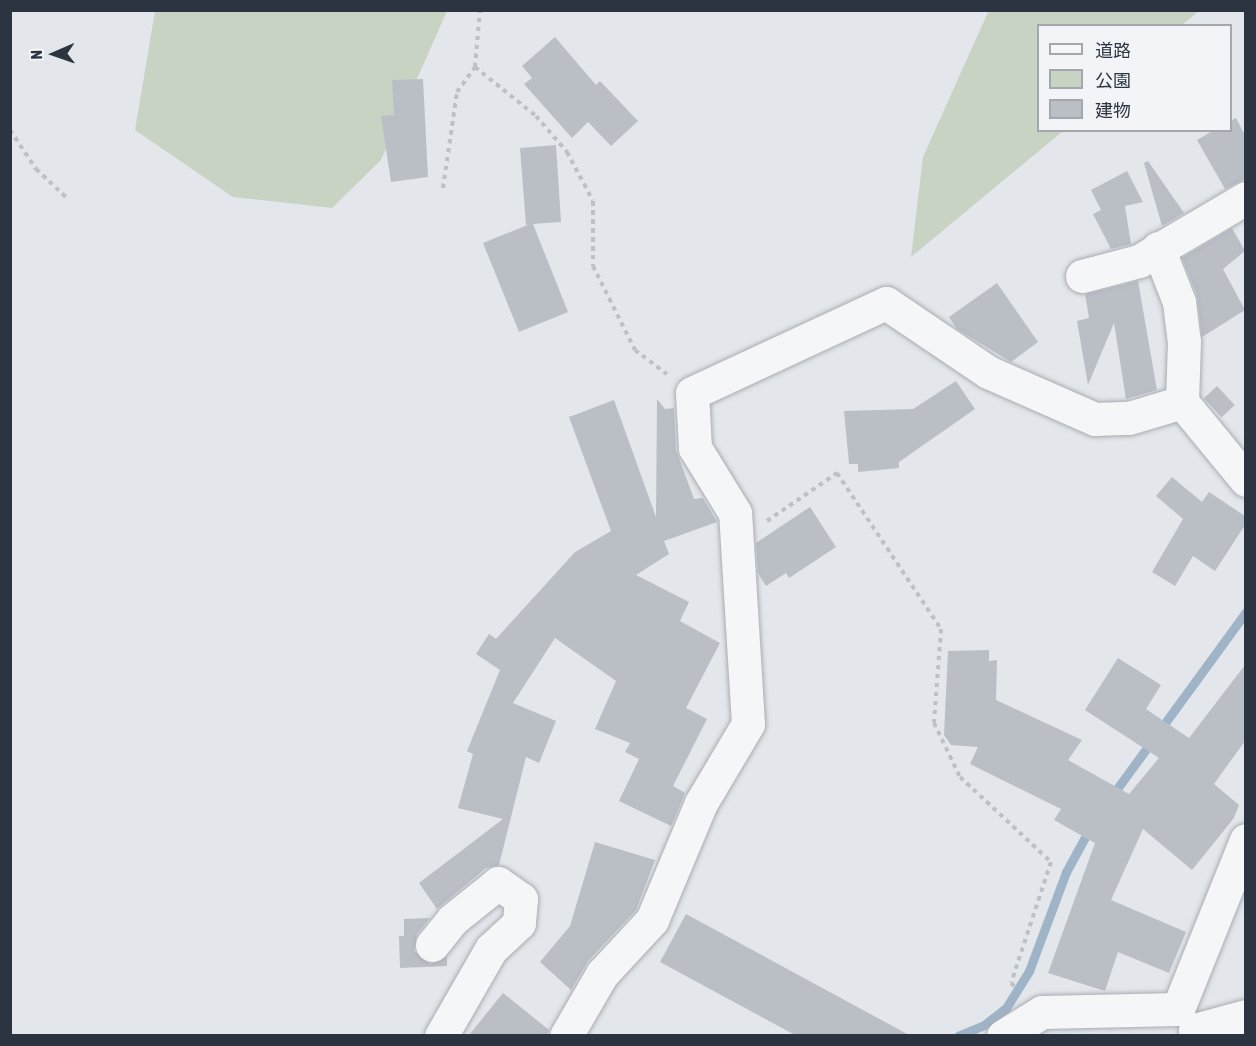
<!DOCTYPE html>
<meta charset="utf-8">
<style>
body{margin:0}
#map{position:relative;width:1256px;height:1046px;overflow:hidden;background:#e3e6ea;font-family:"Asap Condensed","Noto Sans JP",sans-serif}
div>[style]{position:absolute}
[style*='--x']{left:calc(var(--x)*1px);top:calc(var(--y)*1px);width:calc(var(--w)*1px);rotate:calc(var(--a)*1deg)}
.green>*{inset:0;background:#c9d3c4}
.stream>*{height:9px;margin:-4.5px;padding:0 4.5px;transform-origin:4.5px;border-radius:4.5px;background:#a0b4c7}
.building>*{inset:0;background:#babfc6;transform-origin:0 0}
.path>*{height:4px;margin-top:-2px;transform-origin:0;background:repeating-linear-gradient(90deg,#bdc0c5 0 4.5px,transparent 0 9px)}
.roads{filter:drop-shadow(0 0 2px #a8adb4) drop-shadow(0 0 2px #a8adb4)}
.minor>*{height:33px;margin:-16.5px;padding:0 16.5px;transform-origin:16.5px;border-radius:16.5px;background:#f5f6f8}
span{translate:-50% -50%;white-space:nowrap;text-align:center;line-height:1.15;-webkit-text-stroke:5px #f2f4f7;paint-order:stroke}
.frame{position:absolute;inset:0;border:12px solid #2c3441;pointer-events:none}
.legend{position:absolute;left:1037px;top:24px;width:195px;height:108px;box-sizing:border-box;background:#f2f4f7;border:2px solid #a3a7ae;margin:0;padding:8px 10px;list-style:none;font-size:18px;color:#2c3441}
.legend li{display:flex;align-items:center;gap:12px;height:30px}
.legend b{width:30px;border:2px solid #a3a7ae}
.north{position:absolute;left:24px;top:24px;width:60px;height:60px;-webkit-text-stroke:4px #f2f4f7;paint-order:stroke;rotate:268deg;font-size:16px;font-weight:700;line-height:24px;text-align:center;color:#2c3441}
.north::after{content:'';display:block;margin:auto;width:21px;height:27px;background:#2c3441;clip-path:polygon(50% 0,100% 100%,50% 72%,0 100%)}
</style>
<div id="map">
<div class="green">
<i style="clip-path:polygon(989px 10px,1199px 11px,1182px 25px,1038px 26px,1038px 130px,1063px 131px,911px 257px,923px 157px)"></i>
<i style="clip-path:polygon(155px 11px,447px 11px,381px 160px,332px 208px,233px 197px,135px 130px)"></i>
</div>
<div class="stream">
<i style="--x:1111;--y:797;--w:229;--a:-53.9"></i>
<i style="--x:958;--y:1036;--w:28;--a:-23"></i>
<i style="--x:984;--y:1025;--w:28;--a:-38"></i>
<i style="--x:1006;--y:1008;--w:44;--a:-58.1"></i>
<i style="--x:1029;--y:971;--w:106;--a:-69.5"></i>
<i style="--x:1066;--y:872;--w:50;--a:-61.4"></i>
</div>
<div class="building">
<i style="clip-path:polygon(555px 37px,596px 85px,600px 81px,638px 121px,611px 146px,588px 122px,572px 138px,524px 84px,532px 78px,522px 66px)"></i>
<i style="clip-path:polygon(423px 79px,428px 177px,391px 182px,381px 116px,394px 115px,392px 80px)"></i>
<i style="clip-path:polygon(1236px 118px,1245px 135px,1245px 179px,1225px 189px,1197px 140px,1214px 130px,1230px 130px,1230px 121px)"></i>
<i style="clip-path:polygon(556px 145px,561px 222px,533px 224px,568px 312px,519px 332px,483px 243px,530px 224px,526px 225px,520px 148px)"></i>
<i style="clip-path:polygon(1148px 161px,1184px 213px,1162px 226px,1144px 163px)"></i>
<i style="clip-path:polygon(1127px 171px,1143px 202px,1125px 206px,1131px 244px,1111px 249px,1093px 214px,1101px 210px,1091px 190px)"></i>
<i style="clip-path:polygon(1232px 228px,1245px 251px,1223px 269px,1245px 310px,1202px 337px,1197px 295px,1182px 258px)"></i>
<i style="clip-path:polygon(1138px 281px,1157px 390px,1126px 399px,1114px 323px,1088px 385px,1077px 321px,1089px 318px,1085px 294px)"></i>
<i style="clip-path:polygon(997px 283px,1038px 342px,1011px 362px,957px 329px,949px 317px)"></i>
<i style="clip-path:polygon(956px 381px,975px 409px,899px 462px,899px 468px,858px 472px,858px 464px,849px 464px,844px 411px,913px 409px)"></i>
<i style="left:1217px;top:386px;width:26px;height:18px;rotate:47deg"></i>
<i style="clip-path:polygon(657px 399px,665px 409px,674px 408px,676px 450px,694px 499px,703px 498px,717px 522px,664px 541px,669px 554px,636px 575px,689px 602px,680px 621px,720px 643px,686px 708px,707px 719px,673px 786px,685px 793px,673px 822px,671px 826px,619px 801px,639px 759px,625px 752px,630px 743px,595px 729px,616px 681px,555px 638px,513px 703px,556px 721px,539px 763px,526px 757px,499px 865px,486px 868px,437px 909px,419px 883px,503px 819px,458px 808px,473px 754px,467px 751px,500px 670px,476px 654px,489px 634px,496px 639px,575px 552px,611px 531px,569px 417px,614px 400px,656px 517px)"></i>
<i style="clip-path:polygon(1172px 477px,1202px 502px,1209px 492px,1245px 516px,1245px 525px,1215px 571px,1193px 556px,1175px 586px,1152px 572px,1183px 519px,1156px 496px)"></i>
<i style="clip-path:polygon(810px 507px,836px 547px,789px 578px,786px 573px,766px 586px,758px 573px,756px 543px)"></i>
<i style="clip-path:polygon(989px 650px,989px 661px,997px 660px,996px 700px,1082px 740px,1068px 760px,1129px 794px,1159px 758px,1085px 710px,1118px 658px,1161px 685px,1146px 709px,1189px 738px,1245px 665px,1245px 741px,1214px 784px,1239px 805px,1234px 818px,1192px 870px,1143px 829px,1111px 900px,1186px 932px,1169px 973px,1118px 952px,1105px 991px,1048px 973px,1095px 843px,1054px 820px,1061px 809px,970px 764px,978px 747px,951px 745px,944px 735px,948px 651px)"></i>
<i style="clip-path:polygon(595px 842px,655px 860px,636px 910px,588px 961px,571px 990px,540px 962px,570px 926px)"></i>
<i style="clip-path:polygon(686px 914px,909px 1035px,795px 1035px,660px 962px)"></i>
<i style="clip-path:polygon(430px 918px,417px 934px,414px 951px,430px 964px,447px 956px,447px 966px,400px 968px,399px 936px,404px 936px,404px 919px)"></i>
<i style="clip-path:polygon(503px 993px,549px 1030px,547px 1035px,469px 1035px)"></i>
</div>
<div class="path">
<i style="--x:475;--y:67;--w:78;--a:38.8"></i>
<i style="--x:536;--y:116;--w:48;--a:49.3"></i>
<i style="--x:567;--y:152;--w:55;--a:62"></i>
<i style="--x:593;--y:201;--w:65;--a:90"></i>
<i style="--x:593;--y:266;--w:94;--a:63.4"></i>
<i style="--x:635;--y:350;--w:40;--a:37"></i>
<i style="--x:10;--y:130;--w:47;--a:56.3"></i>
<i style="--x:36;--y:169;--w:42;--a:43.1"></i>
<i style="--x:443;--y:188;--w:97;--a:-81.7"></i>
<i style="--x:457;--y:92;--w:31;--a:-54"></i>
<i style="--x:475;--y:67;--w:57;--a:-85"></i>
<i style="--x:767;--y:521;--w:85;--a:-34.4"></i>
<i style="--x:837;--y:473;--w:187;--a:56.3"></i>
<i style="--x:941;--y:629;--w:94;--a:94.3"></i>
<i style="--x:934;--y:723;--w:60;--a:64.3"></i>
<i style="--x:960;--y:777;--w:125;--a:43"></i>
<i style="--x:1051;--y:862;--w:127;--a:108.3"></i>
<i style="--x:1011;--y:983;--w:8;--a:45"></i>
</div>
<div class="roads">
<div class="minor">
<i style="--x:1158;--y:248;--w:58;--a:68.7"></i>
<i style="--x:1179;--y:302;--w:39;--a:83"></i>
<i style="--x:1184;--y:341;--w:61;--a:91.9"></i>
<i style="--x:1082;--y:276;--w:59;--a:-14.7"></i>
<i style="--x:1139;--y:261;--w:124;--a:-30.5"></i>
<i style="--x:432;--y:945;--w:32;--a:-51"></i>
<i style="--x:452;--y:920;--w:59;--a:-38.8"></i>
<i style="--x:498;--y:883;--w:28;--a:35"></i>
<i style="--x:521;--y:899;--w:24;--a:95"></i>
<i style="--x:519;--y:923;--w:38;--a:137"></i>
<i style="--x:491;--y:949;--w:100;--a:119.9"></i>
<i style="--x:1178;--y:1009;--w:182;--a:-68.1"></i>
<i style="--x:1195;--y:1030;--w:53;--a:-15.4"></i>
<i style="--x:566;--y:1036;--w:72;--a:-59.9"></i>
<i style="--x:602;--y:974;--w:74;--a:-47.2"></i>
<i style="--x:652;--y:920;--w:127;--a:-67.3"></i>
<i style="--x:701;--y:803;--w:92;--a:-59.3"></i>
<i style="--x:748;--y:724;--w:211;--a:-93.5"></i>
<i style="--x:735;--y:513;--w:76;--a:-121.6"></i>
<i style="--x:695;--y:448;--w:55;--a:-93.1"></i>
<i style="--x:692;--y:393;--w:214;--a:-24.9"></i>
<i style="--x:886;--y:303;--w:123;--a:34.1"></i>
<i style="--x:988;--y:372;--w:117;--a:23.7"></i>
<i style="--x:1095;--y:419;--w:34;--a:-2"></i>
<i style="--x:1129;--y:418;--w:55;--a:-16.8"></i>
<i style="--x:1182;--y:402;--w:101;--a:50.6"></i>
<i style="--x:1003;--y:1036;--w:46;--a:-31.6"></i>
<i style="--x:1042;--y:1012;--w:136;--a:-1.3"></i>
</div>
</div>
<div class="frame"></div>
<ul class="legend">
<li><b style="height:8px;background:#f5f6f8"></b>道路</li>
<li><b style="height:16px;background:#c9d3c4"></b>公園</li>
<li><b style="height:16px;background:#babfc6"></b>建物</li>
</ul>
<div class="north">N</div>
</div>
